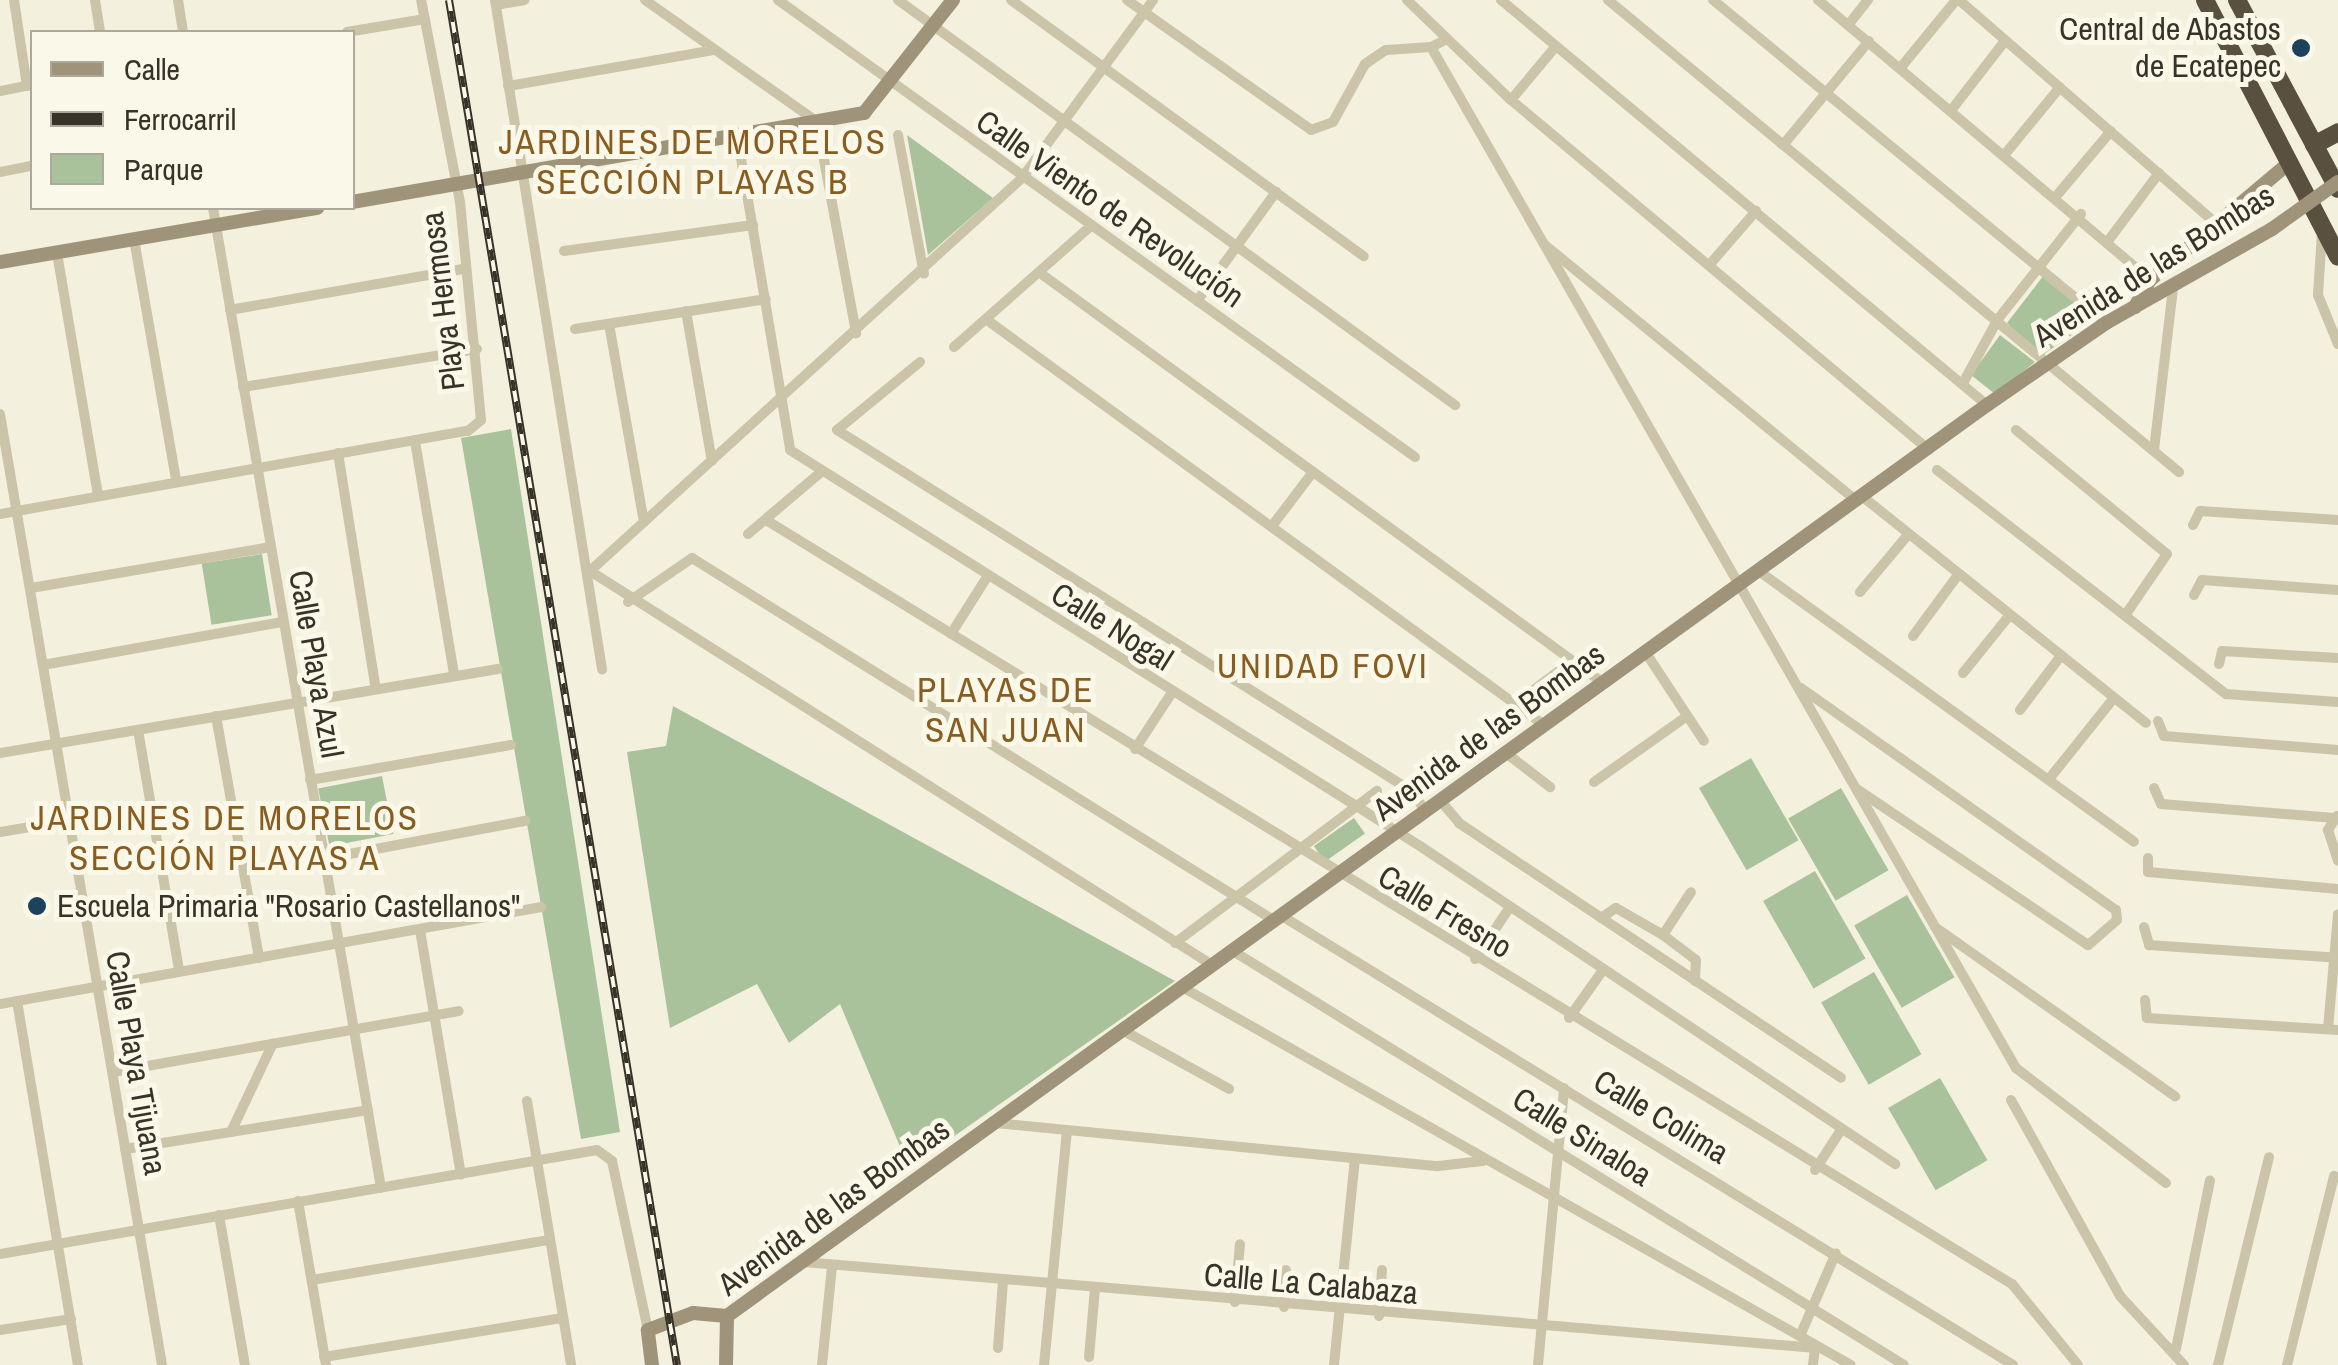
<!DOCTYPE html>
<meta charset="utf-8">
<style>
body{margin:0}
#map{position:relative;width:2338px;height:1365px;overflow:hidden;background:#f3f0dd;font-family:"Archivo Narrow",sans-serif}
div>[style]{position:absolute}
[style*='--x']{left:calc(var(--x)*1px);top:calc(var(--y)*1px);width:calc(var(--w)*1px);rotate:calc(var(--a)*1deg)}
.green>*{inset:0;background:#a9c29c;transform-origin:0 0}
.street>*{height:10px;margin:-5px;padding:0 5px;transform-origin:5px;border-radius:5px;background:#cbc4a8}
.secondary>*{height:14px;margin:-7px;padding:0 7px;transform-origin:7px;border-radius:7px;background:#9f9479}
.highway>*{height:18px;margin:-9px;padding:0 9px;transform-origin:9px;border-radius:9px;background:#59503f}
.rail>*{height:8px;margin-top:-4px;transform-origin:0;background:repeating-linear-gradient(90deg,#faf8e9 0 11px,#383328 0 22px);box-sizing:border-box;border-block:2px solid #383328}
.secondary-bridge>*{height:14px;margin:-7px;padding:0 7px;transform-origin:7px;border-radius:7px;background:#9f9479}
.dots>*{width:28px;height:28px;translate:-50% -50%;box-sizing:border-box;border:5px solid #faf8e9;border-radius:50%}
span{translate:-50% -50%;white-space:nowrap;text-align:center;line-height:1.15;-webkit-text-stroke:10px #faf8e9;paint-order:stroke}
.poi-label{font-size:32px;color:#383328}
.right{translate:-100% -50%;text-align:right}
.left{translate:0 -50%;text-align:left}
.street-label{font-size:32px;color:#383328}
.neighbourhood-label{font-size:35px;color:#895c1f;letter-spacing:2.5px}
.legend{position:absolute;left:30px;top:30px;width:325px;height:180px;box-sizing:border-box;background:#faf8e9;border:2px solid #aca99c;margin:0;padding:12px 18px;list-style:none;font-size:30px;color:#383328}
.legend li{display:flex;align-items:center;gap:20px;height:50px}
.legend b{width:50px;border:2px solid #aca99c}
</style>
<div id="map">
<div class="green">
<i style="clip-path:polygon(907px 135px,993px 198px,928px 255px)"></i>
<i style="clip-path:polygon(2044px 275px,2095px 319px,2041px 356px,2007px 323px)"></i>
<i style="clip-path:polygon(2000px 335px,2035px 362px,1995px 394px,1971px 375px)"></i>
<i style="clip-path:polygon(511px 429px,620px 1132px,581px 1139px,461px 438px)"></i>
<i style="left:262px;top:554px;width:62px;height:61px;rotate:81deg"></i>
<i style="clip-path:polygon(673px 706px,1175px 981px,909px 1168px,840px 1004px,789px 1043px,757px 984px,670px 1028px,627px 752px,666px 746px)"></i>
<i style="left:1751px;top:758px;width:95px;height:60px;rotate:60deg"></i>
<i style="left:382px;top:776px;width:59px;height:65px;rotate:79deg"></i>
<i style="left:1841px;top:788px;width:95px;height:61px;rotate:60deg"></i>
<i style="left:1354px;top:818px;width:19px;height:49px;rotate:55deg"></i>
<i style="left:1815px;top:871px;width:101px;height:60px;rotate:60deg"></i>
<i style="left:1907px;top:895px;width:95px;height:61px;rotate:60deg"></i>
<i style="left:1874px;top:972px;width:95px;height:61px;rotate:60deg"></i>
<i style="left:1940px;top:1078px;width:95px;height:60px;rotate:60deg"></i>
</div>
<div class="street">
<i style="--x:14;--y:0;--w:87;--a:81.4"></i>
<i style="--x:95;--y:0;--w:32;--a:81"></i>
<i style="--x:178;--y:0;--w:32;--a:81"></i>
<i style="--x:495;--y:0;--w:678;--a:80.91"></i>
<i style="--x:645;--y:0;--w:211;--a:35.3"></i>
<i style="--x:817;--y:122;--w:215;--a:79.5"></i>
<i style="--x:778;--y:0;--w:784;--a:35.66"></i>
<i style="--x:898;--y:0;--w:689;--a:36.02"></i>
<i style="--x:1011;--y:0;--w:436;--a:36"></i>
<i style="--x:1127;--y:0;--w:225;--a:35.2"></i>
<i style="--x:1311;--y:130;--w:23;--a:-20"></i>
<i style="--x:1333;--y:122;--w:66;--a:-61.1"></i>
<i style="--x:1365;--y:64;--w:25;--a:-34"></i>
<i style="--x:1386;--y:50;--w:45;--a:-3.8"></i>
<i style="--x:1407;--y:0;--w:144;--a:43.9"></i>
<i style="--x:1511;--y:100;--w:545;--a:39.94"></i>
<i style="--x:1501;--y:0;--w:633;--a:39.81"></i>
<i style="--x:1608;--y:0;--w:741;--a:39.58"></i>
<i style="--x:1713;--y:0;--w:509;--a:39.42"></i>
<i style="--x:1818;--y:0;--w:434;--a:40.1"></i>
<i style="--x:1959;--y:0;--w:342;--a:41"></i>
<i style="--x:496;--y:5;--w:29;--a:-10"></i>
<i style="--x:1849;--y:24;--w:31;--a:-52"></i>
<i style="--x:347;--y:32;--w:79;--a:-9.5"></i>
<i style="--x:1443;--y:41;--w:13;--a:153"></i>
<i style="--x:1431;--y:47;--w:1177;--a:60.19"></i>
<i style="--x:2016;--y:1068;--w:189;--a:37.5"></i>
<i style="--x:1902;--y:66;--w:85;--a:-50.7"></i>
<i style="--x:508;--y:86;--w:210;--a:-9.9"></i>
<i style="--x:0;--y:91;--w:33;--a:-11"></i>
<i style="--x:1511;--y:100;--w:70;--a:-50.2"></i>
<i style="--x:1953;--y:108;--w:83;--a:-52.3"></i>
<i style="--x:737;--y:135;--w:319;--a:80.4"></i>
<i style="--x:790;--y:450;--w:744;--a:32.15"></i>
<i style="--x:1420;--y:846;--w:572;--a:33.8"></i>
<i style="--x:898;--y:135;--w:141;--a:79.4"></i>
<i style="--x:1783;--y:145;--w:135;--a:-50.4"></i>
<i style="--x:2006;--y:153;--w:85;--a:-50.7"></i>
<i style="--x:0;--y:172;--w:33;--a:-11"></i>
<i style="--x:2058;--y:194;--w:82;--a:-49.9"></i>
<i style="--x:213;--y:208;--w:994;--a:80.27"></i>
<i style="--x:2322;--y:233;--w:62;--a:93.7"></i>
<i style="--x:2318;--y:295;--w:53;--a:67.8"></i>
<i style="--x:134;--y:239;--w:245;--a:80.1"></i>
<i style="--x:2108;--y:241;--w:85;--a:-53.1"></i>
<i style="--x:1545;--y:245;--w:404;--a:39.4"></i>
<i style="--x:564;--y:251;--w:191;--a:-7.8"></i>
<i style="--x:57;--y:253;--w:245;--a:80.4"></i>
<i style="--x:1711;--y:263;--w:69;--a:-49.1"></i>
<i style="--x:1040;--y:273;--w:696;--a:36.06"></i>
<i style="--x:1197;--y:301;--w:135;--a:-54.1"></i>
<i style="--x:230;--y:310;--w:236;--a:-10"></i>
<i style="--x:686;--y:311;--w:152;--a:80.2"></i>
<i style="--x:987;--y:320;--w:689;--a:36.02"></i>
<i style="--x:609;--y:324;--w:201;--a:80"></i>
<i style="--x:575;--y:329;--w:193;--a:-8.9"></i>
<i style="--x:954;--y:347;--w:183;--a:-41.5"></i>
<i style="--x:920;--y:362;--w:107;--a:140.7"></i>
<i style="--x:837;--y:430;--w:677;--a:32.14"></i>
<i style="--x:1410;--y:790;--w:26;--a:53"></i>
<i style="--x:1963;--y:383;--w:73;--a:-61.3"></i>
<i style="--x:1998;--y:319;--w:134;--a:-51.7"></i>
<i style="--x:243;--y:387;--w:237;--a:-9.2"></i>
<i style="--x:0;--y:414;--w:965;--a:80.33"></i>
<i style="--x:2016;--y:430;--w:195;--a:39.4"></i>
<i style="--x:2167;--y:554;--w:73;--a:124.3"></i>
<i style="--x:415;--y:441;--w:237;--a:80.5"></i>
<i style="--x:2154;--y:450;--w:163;--a:-83.3"></i>
<i style="--x:338;--y:453;--w:239;--a:80.9"></i>
<i style="--x:1937;--y:470;--w:366;--a:37.8"></i>
<i style="--x:2226;--y:694;--w:112;--a:4.1"></i>
<i style="--x:1863;--y:497;--w:362;--a:38.6"></i>
<i style="--x:0;--y:514;--w:475;--a:-10.1"></i>
<i style="--x:468;--y:431;--w:17;--a:-40"></i>
<i style="--x:481;--y:420;--w:219;--a:-95.5"></i>
<i style="--x:460;--y:202;--w:206;--a:-100.9"></i>
<i style="--x:766;--y:520;--w:1462;--a:31.52"></i>
<i style="--x:2012;--y:1284;--w:104;--a:50.8"></i>
<i style="--x:2193;--y:525;--w:16;--a:-63"></i>
<i style="--x:2200;--y:511;--w:138;--a:3.7"></i>
<i style="--x:1272;--y:526;--w:68;--a:-52.8"></i>
<i style="--x:748;--y:534;--w:96;--a:-40.3"></i>
<i style="--x:590;--y:571;--w:584;--a:-42.29"></i>
<i style="--x:1022;--y:178;--w:221;--a:-53.6"></i>
<i style="--x:590;--y:571;--w:736;--a:32.35"></i>
<i style="--x:1760;--y:572;--w:461;--a:35.8"></i>
<i style="--x:31;--y:588;--w:242;--a:-9.7"></i>
<i style="--x:1860;--y:592;--w:73;--a:-50"></i>
<i style="--x:2194;--y:595;--w:17;--a:-62"></i>
<i style="--x:2202;--y:580;--w:136;--a:4.2"></i>
<i style="--x:628;--y:602;--w:78;--a:-34.5"></i>
<i style="--x:692;--y:558;--w:687;--a:31.91"></i>
<i style="--x:951;--y:634;--w:67;--a:-57.7"></i>
<i style="--x:1913;--y:636;--w:76;--a:-53.6"></i>
<i style="--x:1646;--y:653;--w:105;--a:56.6"></i>
<i style="--x:2219;--y:664;--w:13;--a:-77"></i>
<i style="--x:2222;--y:651;--w:116;--a:3.5"></i>
<i style="--x:43;--y:665;--w:243;--a:-10.2"></i>
<i style="--x:1963;--y:673;--w:73;--a:-51.1"></i>
<i style="--x:1801;--y:688;--w:385;--a:35.2"></i>
<i style="--x:2116;--y:910;--w:10;--a:84"></i>
<i style="--x:2117;--y:920;--w:38;--a:139"></i>
<i style="--x:2088;--y:945;--w:279;--a:-146"></i>
<i style="--x:1515;--y:704;--w:71;--a:-37"></i>
<i style="--x:2020;--y:710;--w:66;--a:-53"></i>
<i style="--x:216;--y:716;--w:246;--a:79.9"></i>
<i style="--x:2158;--y:721;--w:16;--a:68"></i>
<i style="--x:2164;--y:736;--w:175;--a:4.6"></i>
<i style="--x:138;--y:730;--w:244;--a:80.3"></i>
<i style="--x:1135;--y:749;--w:66;--a:-56.8"></i>
<i style="--x:0;--y:753;--w:505;--a:-9.57"></i>
<i style="--x:1506;--y:753;--w:56;--a:37.7"></i>
<i style="--x:2049;--y:779;--w:102;--a:-51.3"></i>
<i style="--x:310;--y:780;--w:204;--a:-9.9"></i>
<i style="--x:1594;--y:782;--w:109;--a:-35.3"></i>
<i style="--x:2154;--y:788;--w:17;--a:66"></i>
<i style="--x:2161;--y:804;--w:174;--a:4.6"></i>
<i style="--x:1440;--y:800;--w:30;--a:50"></i>
<i style="--x:1459;--y:823;--w:459;--a:33.7"></i>
<i style="--x:2337;--y:816;--w:17;--a:123"></i>
<i style="--x:2328;--y:830;--w:32;--a:72"></i>
<i style="--x:0;--y:832;--w:72;--a:-9.6"></i>
<i style="--x:2148;--y:858;--w:14;--a:90"></i>
<i style="--x:2148;--y:872;--w:191;--a:5.1"></i>
<i style="--x:323;--y:859;--w:206;--a:-10.7"></i>
<i style="--x:1282;--y:916;--w:858;--a:31.56"></i>
<i style="--x:1601;--y:918;--w:18;--a:-34"></i>
<i style="--x:1616;--y:908;--w:54;--a:29.9"></i>
<i style="--x:1663;--y:935;--w:41;--a:37.1"></i>
<i style="--x:1696;--y:960;--w:21;--a:93"></i>
<i style="--x:1935;--y:927;--w:294;--a:35.2"></i>
<i style="--x:2144;--y:927;--w:19;--a:74"></i>
<i style="--x:2149;--y:945;--w:189;--a:3.9"></i>
<i style="--x:420;--y:930;--w:248;--a:80.5"></i>
<i style="--x:1663;--y:935;--w:51;--a:-56.9"></i>
<i style="--x:1175;--y:943;--w:253;--a:-37"></i>
<i style="--x:1233;--y:951;--w:788;--a:31.67"></i>
<i style="--x:1475;--y:959;--w:63;--a:-56.1"></i>
<i style="--x:1182;--y:987;--w:768;--a:29.47"></i>
<i style="--x:2145;--y:1000;--w:18;--a:84"></i>
<i style="--x:2147;--y:1018;--w:191;--a:3.6"></i>
<i style="--x:17;--y:1001;--w:369;--a:80.5"></i>
<i style="--x:0;--y:1004;--w:550;--a:-10.16"></i>
<i style="--x:1569;--y:1018;--w:59;--a:-54.7"></i>
<i style="--x:2328;--y:1029;--w:115;--a:-85"></i>
<i style="--x:1124;--y:1031;--w:120;--a:28.9"></i>
<i style="--x:113;--y:1072;--w:351;--a:-10"></i>
<i style="--x:2011;--y:1100;--w:224;--a:60.9"></i>
<i style="--x:2120;--y:1296;--w:94;--a:47.2"></i>
<i style="--x:527;--y:1101;--w:268;--a:80.5"></i>
<i style="--x:996;--y:1123;--w:444;--a:5.6"></i>
<i style="--x:1438;--y:1166;--w:45;--a:-6.3"></i>
<i style="--x:231;--y:1132;--w:98;--a:-64.7"></i>
<i style="--x:125;--y:1149;--w:246;--a:-9.1"></i>
<i style="--x:1815;--y:1170;--w:48;--a:-57"></i>
<i style="--x:298;--y:1201;--w:166;--a:80.3"></i>
<i style="--x:219;--y:1215;--w:152;--a:80.2"></i>
<i style="--x:0;--y:1254;--w:606;--a:-9.88"></i>
<i style="--x:597;--y:1150;--w:19;--a:36"></i>
<i style="--x:612;--y:1161;--w:173;--a:78"></i>
<i style="--x:804;--y:1262;--w:1015;--a:4.86"></i>
<i style="--x:1815;--y:1348;--w:17;--a:97"></i>
<i style="--x:312;--y:1280;--w:239;--a:-9.6"></i>
<i style="--x:1235;--y:1302;--w:58;--a:-85.1"></i>
<i style="--x:1284;--y:1307;--w:37;--a:-87"></i>
<i style="--x:1379;--y:1316;--w:46;--a:-86.3"></i>
<i style="--x:0;--y:1330;--w:72;--a:-8.8"></i>
<i style="--x:1800;--y:1336;--w:90;--a:-66.6"></i>
<i style="--x:998;--y:1348;--w:67;--a:-85.7"></i>
<i style="--x:2176;--y:1349;--w:172;--a:-78.6"></i>
<i style="--x:324;--y:1357;--w:242;--a:-9.3"></i>
<i style="--x:1089;--y:1357;--w:68;--a:-85"></i>
<i style="--x:822;--y:1365;--w:100;--a:-84.2"></i>
<i style="--x:1044;--y:1365;--w:235;--a:-84.4"></i>
<i style="--x:1334;--y:1365;--w:207;--a:-84.2"></i>
<i style="--x:1538;--y:1365;--w:278;--a:-84.6"></i>
<i style="--x:2218;--y:1365;--w:214;--a:-76.2"></i>
<i style="--x:2287;--y:1365;--w:195;--a:-76"></i>
</div>
<div class="secondary">
<i style="--x:352;--y:202;--w:520;--a:-9.86"></i>
<i style="--x:864;--y:113;--w:144;--a:-51.8"></i>
<i style="--x:0;--y:262;--w:322;--a:-9.7"></i>
<i style="--x:2135;--y:307;--w:31;--a:-61"></i>
<i style="--x:2150;--y:280;--w:183;--a:-40.1"></i>
<i style="--x:652;--y:1365;--w:35;--a:-97"></i>
<i style="--x:648;--y:1330;--w:48;--a:-20.7"></i>
<i style="--x:693;--y:1313;--w:34;--a:5"></i>
<i style="--x:726;--y:1365;--w:49;--a:-88.8"></i>
<i style="--x:727;--y:1316;--w:1555;--a:-35.87"></i>
<i style="--x:1987;--y:405;--w:145;--a:-34.6"></i>
<i style="--x:2106;--y:323;--w:191;--a:-29.5"></i>
</div>
<div class="highway">
<i style="--x:2205;--y:0;--w:289;--a:62.6"></i>
<i style="--x:2237;--y:0;--w:214;--a:61.9"></i>
<i style="--x:2314;--y:145;--w:27;--a:-28"></i>
</div>
<div class="rail">
<i style="--x:449;--y:0;--w:1384;--a:80.52"></i>
</div>
<div class="secondary-bridge">
<i style="--x:2272;--y:229;--w:81;--a:-35.5"></i>
</div>
<div class="dots">
<i style="left:2301px;top:48px;background:#1d425b"></i>
<i style="left:37px;top:906px;background:#1d425b"></i>
</div>
<div class="poi-label">
<span class="right" style="left:2281px;top:48px">Central de Abastos<br>de Ecatepec</span>
<span class="left" style="left:57px;top:906px">Escuela Primaria "Rosario Castellanos"</span>
</div>
<div class="street-label">
<span style="left:1110px;top:209px;rotate:35deg">Calle Viento de Revolución</span>
<span style="left:2154px;top:266px;rotate:-32deg">Avenida de las Bombas</span>
<span style="left:443px;top:301px;rotate:-97deg">Playa Hermosa</span>
<span style="left:1112px;top:627px;rotate:32deg">Calle Nogal</span>
<span style="left:316px;top:664px;rotate:80deg">Calle Playa Azul</span>
<span style="left:1489px;top:732px;rotate:-36deg">Avenida de las Bombas</span>
<span style="left:1445px;top:912px;rotate:31deg">Calle Fresno</span>
<span style="left:136px;top:1063px;rotate:80deg">Calle Playa Tijuana</span>
<span style="left:1661px;top:1117px;rotate:31deg">Calle Colima</span>
<span style="left:1582px;top:1137px;rotate:32deg">Calle Sinaloa</span>
<span style="left:834px;top:1207px;rotate:-36deg">Avenida de las Bombas</span>
<span style="left:1311px;top:1284px;rotate:5deg">Calle La Calabaza</span>
</div>
<div class="neighbourhood-label">
<span style="left:693px;top:162px">JARDINES DE MORELOS<br>SECCIÓN PLAYAS B</span>
<span style="left:1323px;top:666px">UNIDAD FOVI</span>
<span style="left:1006px;top:710px">PLAYAS DE<br>SAN JUAN</span>
<span style="left:225px;top:838px">JARDINES DE MORELOS<br>SECCIÓN PLAYAS A</span>
</div>
<ul class="legend">
<li><b style="height:12px;background:#9f9479"></b>Calle</li>
<li><b style="height:12px;background:#383328"></b>Ferrocarril</li>
<li><b style="height:28px;background:#a9c29c"></b>Parque</li>
</ul>
</div>
